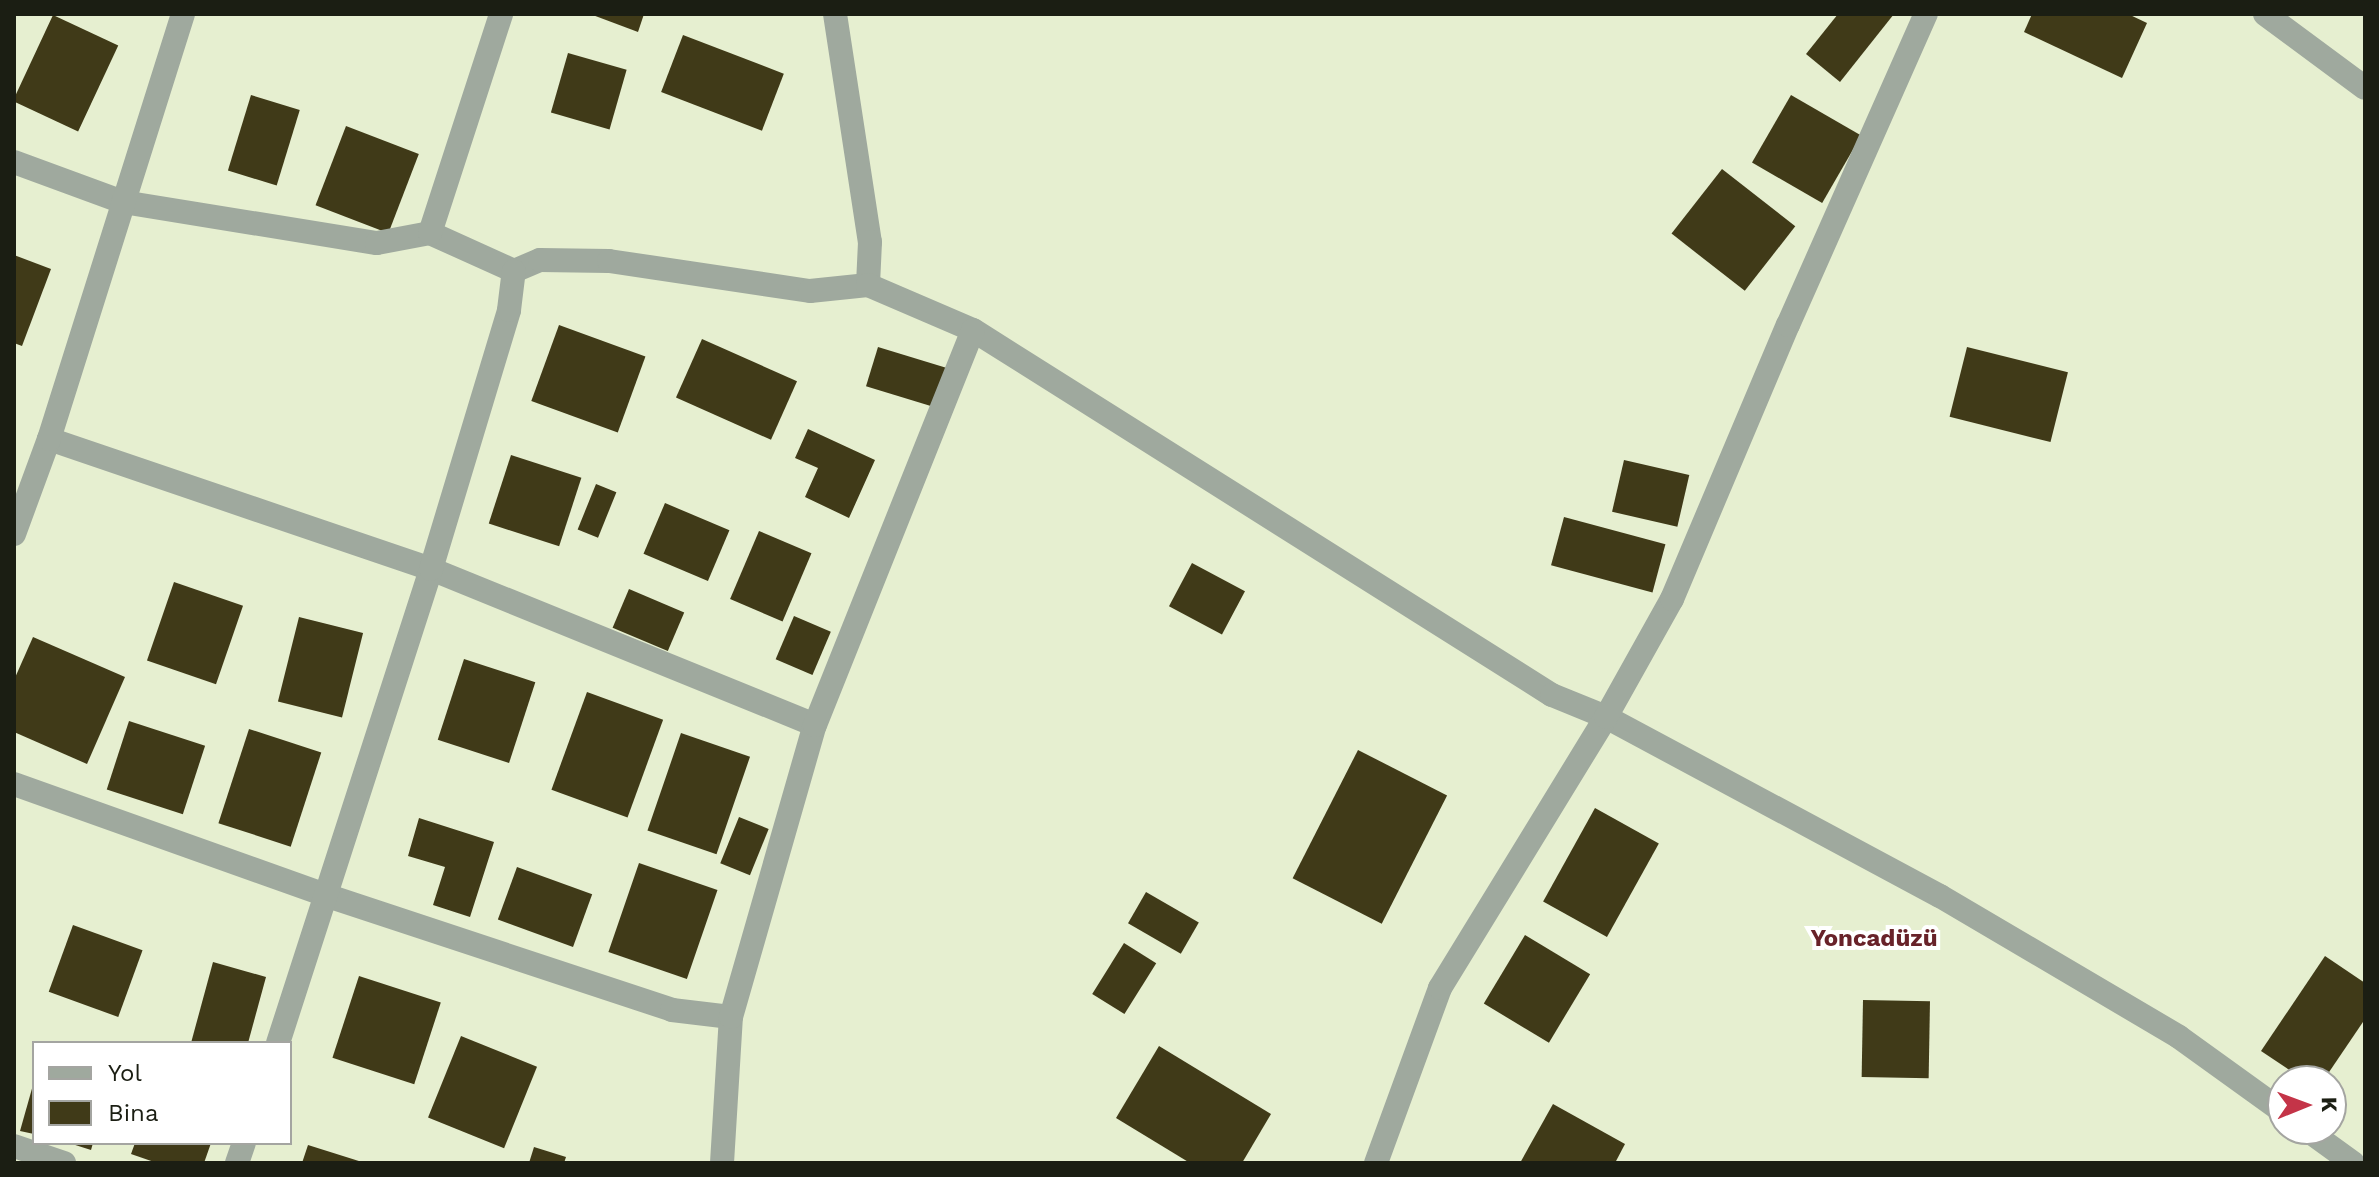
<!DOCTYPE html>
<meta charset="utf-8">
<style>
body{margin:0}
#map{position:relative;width:2379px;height:1177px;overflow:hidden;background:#e6efd0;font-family:"Work Sans",sans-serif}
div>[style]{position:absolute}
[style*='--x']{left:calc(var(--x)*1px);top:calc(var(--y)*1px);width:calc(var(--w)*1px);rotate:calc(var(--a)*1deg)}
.building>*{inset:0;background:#403a18;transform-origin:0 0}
.minor>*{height:24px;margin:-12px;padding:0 12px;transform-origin:12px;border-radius:12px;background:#9fa99e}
span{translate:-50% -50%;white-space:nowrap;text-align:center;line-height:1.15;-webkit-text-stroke:8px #fff;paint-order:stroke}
.quarter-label{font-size:24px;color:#682229;font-weight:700}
.frame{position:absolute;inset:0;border:16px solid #1b1e13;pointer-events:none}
.legend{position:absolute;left:32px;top:1041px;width:260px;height:104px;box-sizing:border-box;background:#fff;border:2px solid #a4a5a1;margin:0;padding:10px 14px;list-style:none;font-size:24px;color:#1b1e13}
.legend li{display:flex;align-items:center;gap:16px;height:40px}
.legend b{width:40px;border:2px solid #a4a5a1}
.north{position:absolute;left:2267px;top:1065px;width:80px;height:80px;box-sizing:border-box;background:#fff;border:2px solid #a4a5a1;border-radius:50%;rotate:89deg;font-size:22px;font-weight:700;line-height:32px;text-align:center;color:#1b1e13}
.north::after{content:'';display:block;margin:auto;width:28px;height:36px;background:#c43448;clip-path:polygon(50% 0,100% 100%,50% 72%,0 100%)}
</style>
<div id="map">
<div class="building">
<i style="clip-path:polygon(590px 14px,644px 14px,638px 32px)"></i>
<i style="clip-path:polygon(1838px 14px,1894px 14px,1840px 82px,1806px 54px)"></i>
<i style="clip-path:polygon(2032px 14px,2128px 14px,2147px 23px,2122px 78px,2024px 32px)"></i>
<i style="left:53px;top:15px;width:72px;height:95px;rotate:25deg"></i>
<i style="left:683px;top:35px;width:108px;height:61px;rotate:21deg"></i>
<i style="left:568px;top:53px;width:61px;height:62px;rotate:16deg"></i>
<i style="left:251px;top:95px;width:51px;height:79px;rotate:17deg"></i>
<i style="left:1791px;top:95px;width:81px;height:78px;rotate:30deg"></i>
<i style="left:346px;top:126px;width:78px;height:85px;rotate:21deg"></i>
<i style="left:1722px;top:169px;width:93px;height:82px;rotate:38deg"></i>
<i style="clip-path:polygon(14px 255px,51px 269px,22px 346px,14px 343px)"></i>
<i style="left:559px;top:325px;width:92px;height:81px;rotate:20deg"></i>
<i style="left:702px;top:339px;width:104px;height:64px;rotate:24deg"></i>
<i style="left:878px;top:347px;width:72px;height:41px;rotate:17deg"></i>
<i style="left:1967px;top:347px;width:104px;height:72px;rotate:14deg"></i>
<i style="clip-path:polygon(808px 429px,875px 460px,849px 518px,805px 497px,818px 468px,795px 458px)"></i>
<i style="left:511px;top:455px;width:74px;height:72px;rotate:18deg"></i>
<i style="left:1624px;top:460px;width:67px;height:53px;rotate:13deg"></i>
<i style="left:596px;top:484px;width:22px;height:49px;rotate:22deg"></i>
<i style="left:665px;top:503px;width:70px;height:55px;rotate:23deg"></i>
<i style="left:1564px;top:517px;width:105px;height:50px;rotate:15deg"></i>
<i style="left:759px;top:531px;width:57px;height:74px;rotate:23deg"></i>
<i style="left:1192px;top:563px;width:60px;height:49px;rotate:28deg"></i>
<i style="left:174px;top:582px;width:73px;height:83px;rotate:19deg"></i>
<i style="left:629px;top:589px;width:60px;height:42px;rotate:23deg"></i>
<i style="left:794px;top:616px;width:40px;height:47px;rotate:23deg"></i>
<i style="left:299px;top:617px;width:66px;height:87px;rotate:14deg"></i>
<i style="clip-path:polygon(33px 637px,125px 677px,87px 764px,14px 732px,14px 680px)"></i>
<i style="left:464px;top:659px;width:75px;height:85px;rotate:18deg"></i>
<i style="left:587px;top:692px;width:81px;height:104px;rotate:20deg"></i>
<i style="left:129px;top:721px;width:80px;height:72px;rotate:18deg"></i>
<i style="left:249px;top:729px;width:76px;height:99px;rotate:18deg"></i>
<i style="left:681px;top:733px;width:73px;height:103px;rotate:19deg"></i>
<i style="left:1358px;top:750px;width:100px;height:144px;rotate:27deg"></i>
<i style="left:1595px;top:808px;width:73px;height:107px;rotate:29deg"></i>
<i style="left:739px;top:817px;width:32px;height:50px;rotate:22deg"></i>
<i style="clip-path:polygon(419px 818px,494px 842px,470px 917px,433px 905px,445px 867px,408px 856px)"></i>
<i style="left:639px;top:863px;width:83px;height:94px;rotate:19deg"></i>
<i style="left:517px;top:867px;width:80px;height:56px;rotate:20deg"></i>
<i style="left:1146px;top:892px;width:61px;height:36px;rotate:30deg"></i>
<i style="left:73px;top:925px;width:74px;height:71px;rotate:20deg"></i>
<i style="left:1525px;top:935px;width:76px;height:80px;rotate:31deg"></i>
<i style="left:1124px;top:943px;width:38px;height:60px;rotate:32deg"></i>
<i style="clip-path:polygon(2325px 956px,2365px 983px,2365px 1019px,2323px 1081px,2306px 1081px,2261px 1051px)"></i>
<i style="clip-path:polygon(213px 962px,266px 977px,248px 1043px,191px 1043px)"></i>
<i style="left:359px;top:976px;width:86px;height:86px;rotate:18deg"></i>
<i style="left:1863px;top:1000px;width:67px;height:77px;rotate:1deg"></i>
<i style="left:461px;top:1036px;width:82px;height:88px;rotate:22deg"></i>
<i style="clip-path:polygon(1159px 1046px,1271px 1114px,1242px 1163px,1190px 1163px,1116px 1118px)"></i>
<i style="clip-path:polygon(33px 1085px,34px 1085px,34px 1134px,20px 1131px)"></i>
<i style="clip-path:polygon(1553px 1104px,1625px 1144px,1615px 1163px,1520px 1163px)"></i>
<i style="clip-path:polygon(69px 1143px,93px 1143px,91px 1150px)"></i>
<i style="clip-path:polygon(135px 1143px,211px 1143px,204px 1163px,157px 1163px,131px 1154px)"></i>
<i style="clip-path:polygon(308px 1145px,362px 1162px,362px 1163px,302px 1163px)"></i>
<i style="clip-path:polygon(534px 1147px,566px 1157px,564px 1163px,529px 1163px)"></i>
</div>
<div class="minor">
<i style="--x:835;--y:14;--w:231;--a:81.3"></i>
<i style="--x:870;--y:242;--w:43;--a:92.7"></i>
<i style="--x:2265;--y:14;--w:124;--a:36.5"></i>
<i style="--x:14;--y:162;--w:116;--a:20.2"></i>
<i style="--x:123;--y:202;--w:257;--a:9.2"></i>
<i style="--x:377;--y:243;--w:54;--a:-10.7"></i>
<i style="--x:430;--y:233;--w:92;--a:24.3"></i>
<i style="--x:514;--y:271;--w:28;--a:-23"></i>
<i style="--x:540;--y:260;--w:69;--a:0.8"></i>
<i style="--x:609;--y:261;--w:203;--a:8.5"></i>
<i style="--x:810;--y:291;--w:58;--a:-5.9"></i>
<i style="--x:868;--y:285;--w:114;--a:23.2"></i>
<i style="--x:973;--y:330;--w:684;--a:32.23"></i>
<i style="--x:1552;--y:695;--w:58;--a:22.2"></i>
<i style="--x:1606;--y:717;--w:379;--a:28.2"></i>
<i style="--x:1940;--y:896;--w:277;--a:30.5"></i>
<i style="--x:2179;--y:1037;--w:128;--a:35.8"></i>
<i style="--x:430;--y:233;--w:230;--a:-72"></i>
<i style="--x:49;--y:439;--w:404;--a:18.8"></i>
<i style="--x:431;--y:569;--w:414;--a:22.1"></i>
<i style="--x:14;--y:534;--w:101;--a:-69.8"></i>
<i style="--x:49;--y:439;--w:446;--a:-72.5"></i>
<i style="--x:14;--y:784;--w:333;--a:19.6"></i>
<i style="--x:328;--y:896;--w:362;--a:18.3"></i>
<i style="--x:672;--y:1010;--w:59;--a:6.8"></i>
<i style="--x:278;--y:1043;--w:498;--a:-72.1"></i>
<i style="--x:431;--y:569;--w:270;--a:-73.2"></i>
<i style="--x:509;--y:310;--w:39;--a:-83"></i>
<i style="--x:2306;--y:1129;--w:58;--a:35.9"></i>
<i style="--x:14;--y:1146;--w:53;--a:18.8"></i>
<i style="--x:237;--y:1163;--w:21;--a:-71"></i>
<i style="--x:722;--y:1163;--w:146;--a:-86.5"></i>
<i style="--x:731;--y:1017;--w:304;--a:-74"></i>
<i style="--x:815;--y:725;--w:425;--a:-68.2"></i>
<i style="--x:1376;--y:1163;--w:186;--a:-69.9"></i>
<i style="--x:1440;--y:988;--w:318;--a:-58.5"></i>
<i style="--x:1606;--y:717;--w:135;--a:-60.8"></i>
<i style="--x:1672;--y:599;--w:298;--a:-67.1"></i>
<i style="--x:1788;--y:325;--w:340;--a:-66.1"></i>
</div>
<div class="quarter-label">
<span style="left:1874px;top:939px">Yoncadüzü</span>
</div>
<div class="frame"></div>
<ul class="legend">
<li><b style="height:10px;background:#9fa99e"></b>Yol</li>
<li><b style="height:22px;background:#403a18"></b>Bina</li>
</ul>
<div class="north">K</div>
</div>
